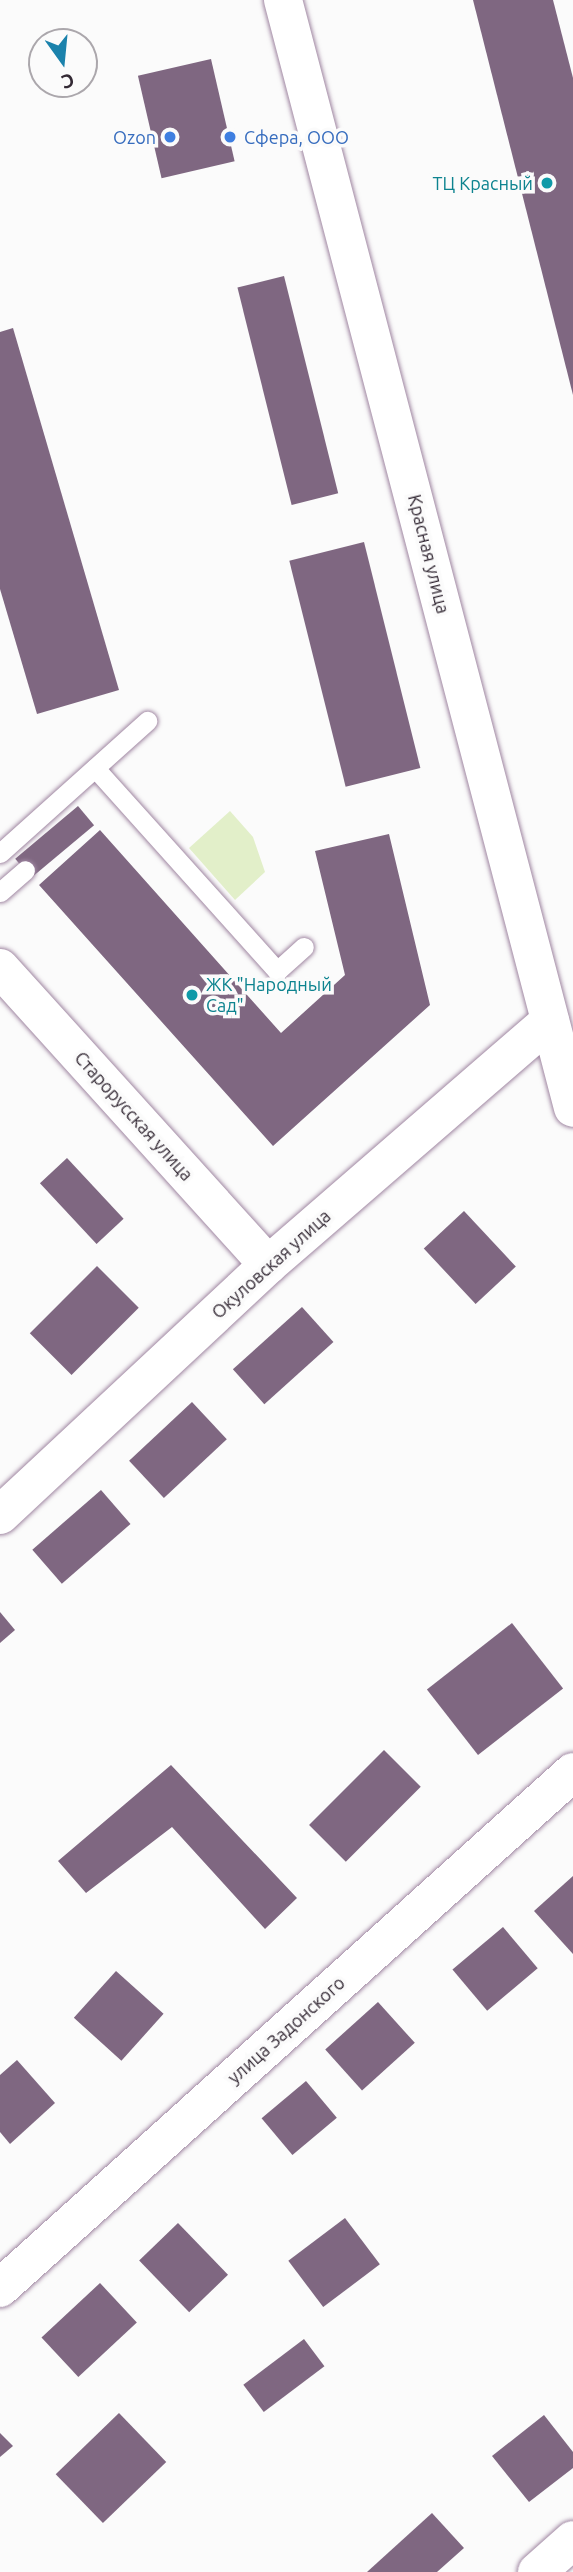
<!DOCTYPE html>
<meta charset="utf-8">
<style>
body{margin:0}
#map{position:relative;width:573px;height:2572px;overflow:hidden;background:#fbfbfb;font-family:Ubuntu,sans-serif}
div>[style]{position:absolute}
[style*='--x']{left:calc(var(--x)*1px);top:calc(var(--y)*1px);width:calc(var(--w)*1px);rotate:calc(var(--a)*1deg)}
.green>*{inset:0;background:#e2efc9}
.building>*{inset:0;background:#7f6781;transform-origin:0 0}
.roads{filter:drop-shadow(0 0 2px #a087a2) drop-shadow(0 0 2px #a087a2)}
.service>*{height:19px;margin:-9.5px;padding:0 9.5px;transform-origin:9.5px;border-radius:9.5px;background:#fff}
.minor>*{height:38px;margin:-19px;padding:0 19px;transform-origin:19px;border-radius:19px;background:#fff}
.tertiary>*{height:38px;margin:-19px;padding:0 19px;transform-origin:19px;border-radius:19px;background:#fff}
.dots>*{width:19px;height:19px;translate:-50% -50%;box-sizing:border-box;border:4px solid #fbfbfb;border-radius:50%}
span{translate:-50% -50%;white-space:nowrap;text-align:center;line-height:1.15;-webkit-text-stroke:7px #fbfbfb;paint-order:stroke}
.shop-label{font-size:18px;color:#366cbe}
.right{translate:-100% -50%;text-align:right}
.left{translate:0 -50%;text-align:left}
.culture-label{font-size:18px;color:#0d838f}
.street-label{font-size:18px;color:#342a35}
.north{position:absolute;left:28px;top:28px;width:70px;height:70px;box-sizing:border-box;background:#fbfbfb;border:2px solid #aba7ac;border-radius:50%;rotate:165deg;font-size:19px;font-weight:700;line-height:28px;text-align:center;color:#342a35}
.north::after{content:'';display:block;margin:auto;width:24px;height:32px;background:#1b82ac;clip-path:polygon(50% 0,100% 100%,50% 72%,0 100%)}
</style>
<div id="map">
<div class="green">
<i style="clip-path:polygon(230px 811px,253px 837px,265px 872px,235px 900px,189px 848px)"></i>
</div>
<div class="building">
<i style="clip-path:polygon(473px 0,553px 0,573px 78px,573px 395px)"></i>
<i style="left:211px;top:59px;width:105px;height:75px;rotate:77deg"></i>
<i style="left:284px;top:276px;width:224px;height:48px;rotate:76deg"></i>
<i style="clip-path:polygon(13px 328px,119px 690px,37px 714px,0 589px,0 332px)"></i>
<i style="left:364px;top:542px;width:233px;height:77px;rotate:76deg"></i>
<i style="left:78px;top:806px;width:25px;height:82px;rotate:50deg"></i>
<i style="clip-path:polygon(100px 830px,281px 1033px,345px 975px,315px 851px,389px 834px,430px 1005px,273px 1146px,39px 885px)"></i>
<i style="left:67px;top:1158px;width:83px;height:37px;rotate:47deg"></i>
<i style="left:464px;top:1211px;width:76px;height:55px;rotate:47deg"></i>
<i style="left:97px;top:1266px;width:59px;height:95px;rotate:45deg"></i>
<i style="left:302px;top:1307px;width:47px;height:93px;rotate:48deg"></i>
<i style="left:192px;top:1402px;width:51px;height:86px;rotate:47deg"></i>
<i style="left:101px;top:1490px;width:45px;height:91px;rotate:49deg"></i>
<i style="clip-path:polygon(0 1612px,15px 1630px,0 1643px)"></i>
<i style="left:512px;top:1623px;width:83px;height:108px;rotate:52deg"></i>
<i style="left:384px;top:1750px;width:52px;height:106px;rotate:45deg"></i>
<i style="clip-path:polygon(171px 1765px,297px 1898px,265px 1929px,172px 1827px,86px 1893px,58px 1861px)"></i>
<i style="clip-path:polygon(573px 1876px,573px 1954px,534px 1911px)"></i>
<i style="left:503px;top:1927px;width:54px;height:66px;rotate:50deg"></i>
<i style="left:116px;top:1971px;width:64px;height:63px;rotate:42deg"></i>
<i style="left:378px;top:2002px;width:55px;height:71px;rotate:48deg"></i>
<i style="clip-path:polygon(17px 2060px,55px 2103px,10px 2144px,0 2132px,0 2075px)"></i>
<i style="left:306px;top:2081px;width:48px;height:58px;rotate:50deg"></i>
<i style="left:345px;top:2218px;width:58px;height:71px;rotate:53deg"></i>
<i style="left:178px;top:2223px;width:72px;height:54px;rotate:46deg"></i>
<i style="left:100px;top:2283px;width:54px;height:80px;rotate:47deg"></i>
<i style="left:304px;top:2339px;width:34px;height:76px;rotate:53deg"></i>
<i style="left:119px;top:2413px;width:68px;height:88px;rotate:46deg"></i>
<i style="clip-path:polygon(544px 2415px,573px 2452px,573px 2468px,529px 2502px,492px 2456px)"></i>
<i style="clip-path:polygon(0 2433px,13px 2446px,0 2457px)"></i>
<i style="clip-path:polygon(432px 2513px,464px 2548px,437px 2572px,367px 2572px)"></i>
</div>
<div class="roads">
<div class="service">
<i style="--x:95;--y:768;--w:273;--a:48.1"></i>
<i style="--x:277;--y:971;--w:36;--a:-42"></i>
<i style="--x:0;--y:853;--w:198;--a:-41.9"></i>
<i style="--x:0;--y:892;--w:33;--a:-41"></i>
</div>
<div class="minor">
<i style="--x:0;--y:968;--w:400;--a:47.9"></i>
<i style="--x:0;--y:2288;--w:771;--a:-42"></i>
<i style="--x:537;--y:2572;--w:48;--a:-41.6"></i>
</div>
<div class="tertiary">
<i style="--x:283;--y:0;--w:1145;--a:75.33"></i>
<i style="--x:0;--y:1515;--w:367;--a:-43"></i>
<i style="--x:268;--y:1265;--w:373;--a:-40.9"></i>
</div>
</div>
<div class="dots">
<i style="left:170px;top:137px;background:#3f7fe0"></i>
<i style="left:230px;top:137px;background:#3f7fe0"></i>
<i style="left:547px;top:183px;background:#0f9aa8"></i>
<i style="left:192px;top:995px;background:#0f9aa8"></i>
</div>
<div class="shop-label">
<span class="right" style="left:156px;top:137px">Ozon</span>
<span class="left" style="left:244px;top:137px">Сфера, ООО</span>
</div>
<div class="culture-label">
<span class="right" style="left:533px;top:183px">ТЦ Красный</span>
<span class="left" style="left:206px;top:995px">ЖК "Народный<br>Сад"</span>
</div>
<div class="street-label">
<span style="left:429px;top:554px;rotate:76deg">Красная улица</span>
<span style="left:134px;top:1116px;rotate:48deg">Старорусская улица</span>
<span style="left:271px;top:1264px;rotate:-42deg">Окуловская улица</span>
<span style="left:286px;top:2030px;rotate:-42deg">улица Задонского</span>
</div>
<div class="north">С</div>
</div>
